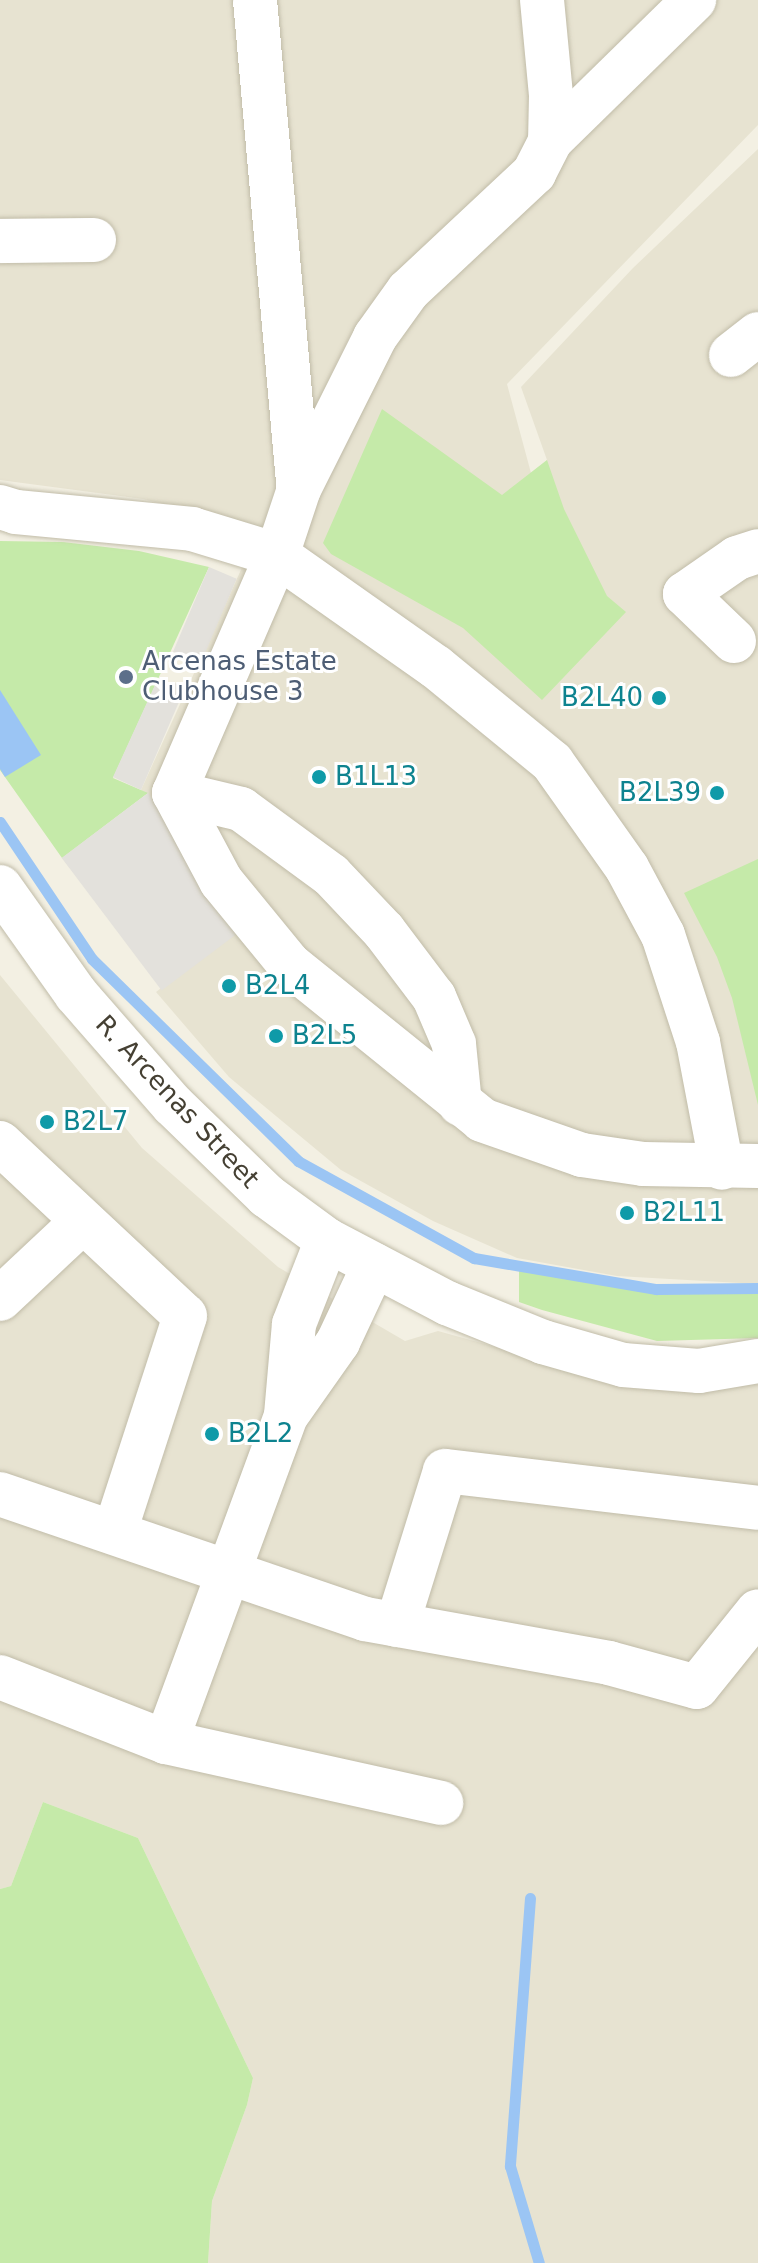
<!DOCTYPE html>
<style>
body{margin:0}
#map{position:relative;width:758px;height:2263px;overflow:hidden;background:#f3f0e3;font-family:"DejaVu Sans",sans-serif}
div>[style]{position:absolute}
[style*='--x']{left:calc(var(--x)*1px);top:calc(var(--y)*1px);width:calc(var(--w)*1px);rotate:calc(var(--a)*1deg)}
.residential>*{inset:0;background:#e7e3d1}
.green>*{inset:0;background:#c5eaa9}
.parking>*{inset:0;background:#e3e1dc;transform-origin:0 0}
.water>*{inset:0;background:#9bc5f4}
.stream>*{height:11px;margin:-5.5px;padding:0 5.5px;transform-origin:5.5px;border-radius:5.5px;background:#9bc5f4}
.roads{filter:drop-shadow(0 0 2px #c1bca8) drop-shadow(0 0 2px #c1bca8)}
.minor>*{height:44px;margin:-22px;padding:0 22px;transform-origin:22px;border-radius:22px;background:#fff}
.dots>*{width:22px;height:22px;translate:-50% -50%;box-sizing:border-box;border:4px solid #fff;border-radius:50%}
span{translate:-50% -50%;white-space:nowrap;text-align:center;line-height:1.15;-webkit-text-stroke:6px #fff;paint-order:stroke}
.service-label{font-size:26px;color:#4e5e75}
.left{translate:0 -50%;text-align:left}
.culture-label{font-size:26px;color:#0d838f}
.right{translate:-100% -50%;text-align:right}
.street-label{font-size:26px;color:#454033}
</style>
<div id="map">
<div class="residential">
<i style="clip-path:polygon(0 0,758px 0,758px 125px,507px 384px,531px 473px,547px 460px,521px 387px,633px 268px,758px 149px,758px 1284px,617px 1276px,517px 1258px,433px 1221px,341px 1170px,229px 1077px,156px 992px,165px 985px,62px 858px,148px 794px,141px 790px,260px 528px,143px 499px,0 480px)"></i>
<i style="clip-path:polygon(0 975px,142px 1148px,278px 1267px,405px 1341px,438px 1331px,640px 1387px,758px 1383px,758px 2263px,208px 2263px,212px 2201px,247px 2105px,253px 2078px,138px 1838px,43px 1802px,11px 1886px,0 1889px)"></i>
</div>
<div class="green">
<i style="clip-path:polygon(382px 409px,502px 495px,547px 460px,564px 509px,607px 596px,626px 612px,542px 700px,463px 628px,331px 554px,323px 543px)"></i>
<i style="clip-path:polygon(0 541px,63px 542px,139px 551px,209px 567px,113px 778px,148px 793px,62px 858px,0 770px)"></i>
<i style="clip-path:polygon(758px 859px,758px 1105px,732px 998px,717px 957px,684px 893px)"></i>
<i style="clip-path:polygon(519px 1266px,656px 1289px,758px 1288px,758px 1338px,657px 1341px,542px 1310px,519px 1302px)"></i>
<i style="clip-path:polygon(43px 1802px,138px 1838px,253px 2078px,247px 2105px,212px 2201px,208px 2263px,0 2263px,0 1889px,11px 1886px)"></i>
</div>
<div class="parking">
<i style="left:209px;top:567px;width:30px;height:92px;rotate:23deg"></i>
<i style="clip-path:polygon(173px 682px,185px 688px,141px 790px,113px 777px,155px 685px,168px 689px)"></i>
<i style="left:148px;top:793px;width:166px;height:108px;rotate:53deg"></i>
</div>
<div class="water">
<i style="clip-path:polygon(0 690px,41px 755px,5px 777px,0 769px)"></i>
</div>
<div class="stream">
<i style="--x:0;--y:822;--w:165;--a:56.1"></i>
<i style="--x:92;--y:959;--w:289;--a:44.4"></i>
<i style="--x:298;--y:1161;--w:201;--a:28.9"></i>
<i style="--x:474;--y:1258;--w:185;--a:9.7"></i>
<i style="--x:656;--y:1289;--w:102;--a:-0.6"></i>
<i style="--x:530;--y:1898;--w:269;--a:94.3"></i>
<i style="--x:510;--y:2166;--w:101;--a:73.4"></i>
</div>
<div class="roads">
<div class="minor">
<i style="--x:255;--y:0;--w:491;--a:84.9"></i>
<i style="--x:542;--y:0;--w:95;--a:84.6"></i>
<i style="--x:551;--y:95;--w:46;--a:91.2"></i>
<i style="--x:0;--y:241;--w:94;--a:-0.6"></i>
<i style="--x:731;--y:355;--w:34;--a:-38"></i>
<i style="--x:0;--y:507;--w:17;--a:17"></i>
<i style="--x:16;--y:512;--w:177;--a:5.5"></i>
<i style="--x:192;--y:529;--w:89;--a:17"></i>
<i style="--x:277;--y:555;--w:194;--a:35.2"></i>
<i style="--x:436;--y:667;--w:150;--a:39.3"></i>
<i style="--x:552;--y:762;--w:130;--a:54.7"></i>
<i style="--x:627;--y:868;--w:76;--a:61.8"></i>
<i style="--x:663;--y:935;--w:113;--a:71.9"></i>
<i style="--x:698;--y:1042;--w:128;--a:79.2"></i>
<i style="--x:734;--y:641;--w:68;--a:-136.2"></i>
<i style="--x:685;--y:594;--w:63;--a:-34.7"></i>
<i style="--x:737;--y:558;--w:22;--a:-18"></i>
<i style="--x:174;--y:793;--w:259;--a:-66.6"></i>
<i style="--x:277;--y:555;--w:70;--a:-71.6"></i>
<i style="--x:299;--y:489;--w:170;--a:-63.4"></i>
<i style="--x:375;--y:337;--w:57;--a:-54.3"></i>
<i style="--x:408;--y:291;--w:173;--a:-43.1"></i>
<i style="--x:534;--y:173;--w:36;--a:-63"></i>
<i style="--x:550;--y:141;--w:202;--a:-44.4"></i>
<i style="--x:174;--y:793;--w:100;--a:61.9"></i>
<i style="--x:221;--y:881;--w:107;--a:50.7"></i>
<i style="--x:289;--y:964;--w:248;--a:38.9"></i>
<i style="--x:482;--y:1120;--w:106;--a:19.3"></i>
<i style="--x:582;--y:1155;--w:62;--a:8.4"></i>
<i style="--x:643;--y:1164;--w:115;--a:1"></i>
<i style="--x:174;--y:793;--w:69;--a:13.4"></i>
<i style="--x:241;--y:809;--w:112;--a:36.3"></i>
<i style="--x:331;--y:875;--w:77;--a:46.6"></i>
<i style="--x:384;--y:931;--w:83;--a:52.9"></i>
<i style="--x:434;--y:997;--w:51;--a:66.9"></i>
<i style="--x:454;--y:1044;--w:60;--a:84.3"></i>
<i style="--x:0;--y:887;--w:131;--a:54.6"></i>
<i style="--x:76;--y:994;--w:147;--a:48.9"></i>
<i style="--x:173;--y:1105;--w:131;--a:44.1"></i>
<i style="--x:267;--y:1196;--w:74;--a:36.3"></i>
<i style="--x:327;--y:1240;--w:136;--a:27.7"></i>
<i style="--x:447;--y:1303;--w:104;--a:22.1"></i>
<i style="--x:543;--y:1342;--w:83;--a:16"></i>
<i style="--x:623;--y:1365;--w:76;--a:4.5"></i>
<i style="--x:699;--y:1371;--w:60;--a:-9.6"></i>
<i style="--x:0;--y:1143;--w:253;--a:43.1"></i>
<i style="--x:185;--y:1316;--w:227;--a:108"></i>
<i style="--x:0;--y:1299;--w:112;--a:-43.2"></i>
<i style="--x:288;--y:1413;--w:87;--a:-54.8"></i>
<i style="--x:338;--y:1342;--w:85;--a:-64.9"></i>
<i style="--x:0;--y:1494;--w:386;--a:18.9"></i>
<i style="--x:365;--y:1619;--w:248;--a:10.2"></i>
<i style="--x:609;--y:1663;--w:91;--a:15.3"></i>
<i style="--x:697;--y:1687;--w:97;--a:-51.2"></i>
<i style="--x:397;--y:1625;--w:161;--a:-72.7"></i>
<i style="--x:445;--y:1471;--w:315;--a:6.7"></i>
<i style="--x:0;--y:1677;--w:178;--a:21.4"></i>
<i style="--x:166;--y:1742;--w:282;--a:12.5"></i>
<i style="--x:166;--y:1742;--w:348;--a:-69.8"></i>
<i style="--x:286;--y:1415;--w:91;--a:-85"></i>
<i style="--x:294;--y:1324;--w:90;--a:-68.6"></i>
</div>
</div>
<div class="dots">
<i style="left:126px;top:677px;background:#5c6f8a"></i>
<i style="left:659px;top:698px;background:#0f9aa8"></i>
<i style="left:319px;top:777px;background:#0f9aa8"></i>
<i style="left:717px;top:793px;background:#0f9aa8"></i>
<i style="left:229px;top:986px;background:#0f9aa8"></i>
<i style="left:276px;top:1036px;background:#0f9aa8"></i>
<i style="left:47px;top:1122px;background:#0f9aa8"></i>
<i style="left:627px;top:1213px;background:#0f9aa8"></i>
<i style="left:212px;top:1434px;background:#0f9aa8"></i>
</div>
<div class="service-label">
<span class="left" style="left:142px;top:677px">Arcenas Estate<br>Clubhouse 3</span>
</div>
<div class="culture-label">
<span class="right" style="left:643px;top:698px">B2L40</span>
<span class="left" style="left:335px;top:777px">B1L13</span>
<span class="right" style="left:701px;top:793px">B2L39</span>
<span class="left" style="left:245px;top:986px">B2L4</span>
<span class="left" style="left:292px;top:1036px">B2L5</span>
<span class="left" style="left:63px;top:1122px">B2L7</span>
<span class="left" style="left:643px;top:1213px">B2L11</span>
<span class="left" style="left:228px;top:1434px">B2L2</span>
</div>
<div class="street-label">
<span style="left:177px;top:1102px;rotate:47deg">R. Arcenas Street</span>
</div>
</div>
